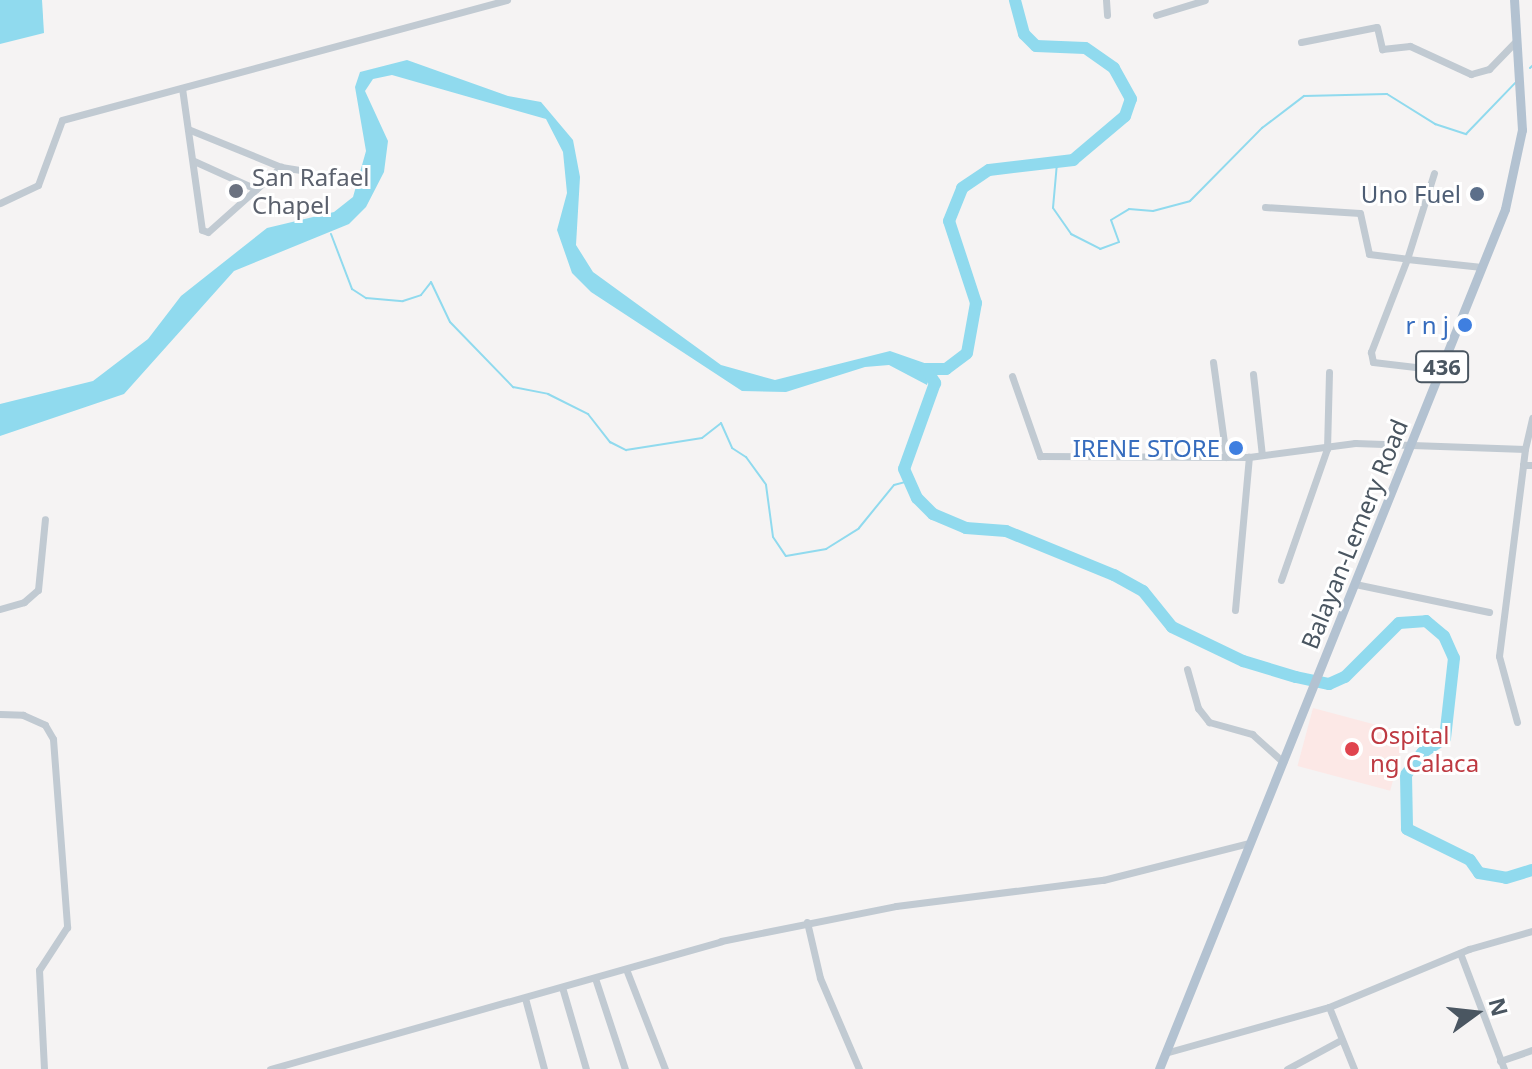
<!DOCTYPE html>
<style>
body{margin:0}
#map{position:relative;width:1532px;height:1069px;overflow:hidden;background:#f5f3f3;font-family:"Noto Sans",sans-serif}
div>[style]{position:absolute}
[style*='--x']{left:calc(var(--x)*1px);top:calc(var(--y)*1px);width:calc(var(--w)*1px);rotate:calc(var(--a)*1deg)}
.medical>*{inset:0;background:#fce8e6;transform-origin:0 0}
.water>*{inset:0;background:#90daee}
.stream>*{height:2px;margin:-1px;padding:0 1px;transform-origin:1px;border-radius:1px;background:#90daee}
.river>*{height:12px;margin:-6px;padding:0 6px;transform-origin:6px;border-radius:6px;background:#90daee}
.minor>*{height:7px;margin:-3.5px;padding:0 3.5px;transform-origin:3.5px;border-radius:3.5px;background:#c1cad2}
.major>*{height:9px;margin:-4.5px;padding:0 4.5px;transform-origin:4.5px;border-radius:4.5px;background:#b3c2d1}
.dots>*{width:22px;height:22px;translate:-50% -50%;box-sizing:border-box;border:4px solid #fff;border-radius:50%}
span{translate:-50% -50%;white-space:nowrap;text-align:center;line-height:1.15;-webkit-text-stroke:6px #fff;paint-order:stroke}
.shield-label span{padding:2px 6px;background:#fff;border:2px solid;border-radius:6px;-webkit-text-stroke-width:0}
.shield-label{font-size:22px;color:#4a5661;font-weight:700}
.worship-label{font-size:24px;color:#5b616d}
.left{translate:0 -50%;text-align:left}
.service-label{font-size:24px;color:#4e5e75}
.right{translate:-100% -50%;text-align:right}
.shop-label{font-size:24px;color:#366cbe}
.street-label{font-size:24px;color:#4a5661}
.health-label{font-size:24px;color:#be3a42}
.north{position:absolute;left:1436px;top:973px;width:80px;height:80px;-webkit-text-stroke:6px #fff;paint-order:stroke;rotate:75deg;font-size:22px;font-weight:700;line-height:32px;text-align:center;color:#4a5661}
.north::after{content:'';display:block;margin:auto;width:28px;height:36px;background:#4a5661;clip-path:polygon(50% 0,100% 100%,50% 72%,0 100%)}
</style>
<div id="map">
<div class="medical">
<i style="left:1313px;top:708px;width:96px;height:60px;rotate:15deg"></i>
</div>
<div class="water">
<i style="clip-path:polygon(0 0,42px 0,44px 33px,0 44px)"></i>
<i style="clip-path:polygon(407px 60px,508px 96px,541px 102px,573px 140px,580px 177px,576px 245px,593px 272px,721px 365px,775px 380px,890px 351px,933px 366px,927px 385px,889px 365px,865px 367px,786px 392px,742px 391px,591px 292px,572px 273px,557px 230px,567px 193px,563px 152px,546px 119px,392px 75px,373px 79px,365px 91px,388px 141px,384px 172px,366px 207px,349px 224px,234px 271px,124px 394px,0 436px,0 404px,93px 381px,148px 339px,181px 296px,267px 228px,334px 212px,353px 197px,366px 151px,355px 87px,360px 72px)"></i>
</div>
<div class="stream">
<i style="--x:1530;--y:68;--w:3;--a:-45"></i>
<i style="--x:1057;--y:163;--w:45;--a:95.1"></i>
<i style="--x:1053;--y:208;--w:32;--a:55"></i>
<i style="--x:1071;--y:234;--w:33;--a:27"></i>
<i style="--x:1100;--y:249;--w:20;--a:-20"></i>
<i style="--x:1119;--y:242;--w:23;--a:-110"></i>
<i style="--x:1111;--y:220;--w:21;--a:-31"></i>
<i style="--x:1129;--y:209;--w:24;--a:5"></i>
<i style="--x:1153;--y:211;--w:38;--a:-15"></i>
<i style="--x:1190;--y:201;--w:103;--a:-45.4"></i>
<i style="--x:1262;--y:128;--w:53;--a:-37.3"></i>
<i style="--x:1304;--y:96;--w:83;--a:-1.4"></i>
<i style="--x:1387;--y:94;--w:57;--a:32"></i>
<i style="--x:1435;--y:124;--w:33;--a:18"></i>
<i style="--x:1466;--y:134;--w:71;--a:-46.1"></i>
<i style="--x:331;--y:234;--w:59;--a:69.1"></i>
<i style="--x:352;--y:289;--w:17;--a:33"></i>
<i style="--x:366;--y:298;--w:37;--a:5"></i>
<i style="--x:403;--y:301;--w:19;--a:-18"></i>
<i style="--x:421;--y:295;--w:16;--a:-52"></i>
<i style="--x:431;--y:282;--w:44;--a:64.6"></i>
<i style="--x:450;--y:322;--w:91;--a:45.9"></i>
<i style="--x:513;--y:387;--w:36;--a:11"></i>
<i style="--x:548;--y:394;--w:45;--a:26.6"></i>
<i style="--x:588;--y:414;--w:36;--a:52"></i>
<i style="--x:610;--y:442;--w:18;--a:27"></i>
<i style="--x:626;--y:450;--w:77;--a:-9"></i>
<i style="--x:702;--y:438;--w:24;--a:-38"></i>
<i style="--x:721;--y:423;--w:27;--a:66"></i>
<i style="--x:732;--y:448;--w:17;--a:33"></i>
<i style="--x:746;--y:457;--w:34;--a:54"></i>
<i style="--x:766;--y:485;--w:52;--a:82.3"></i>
<i style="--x:773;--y:537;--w:23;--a:56"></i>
<i style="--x:786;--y:556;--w:41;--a:-9.9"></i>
<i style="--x:826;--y:549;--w:39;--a:-32"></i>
<i style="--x:859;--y:528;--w:55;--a:-50.9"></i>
<i style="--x:894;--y:485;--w:16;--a:-15"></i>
</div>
<div class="river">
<i style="--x:918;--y:369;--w:28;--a:0"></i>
<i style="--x:946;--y:369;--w:26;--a:-37"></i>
<i style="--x:967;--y:353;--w:51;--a:-79.8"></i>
<i style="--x:976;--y:303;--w:86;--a:-108.2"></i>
<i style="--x:949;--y:221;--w:35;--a:-68"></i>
<i style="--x:962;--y:188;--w:32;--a:-34"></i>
<i style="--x:989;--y:170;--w:85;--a:-6.8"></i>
<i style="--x:1073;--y:160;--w:68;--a:-40.2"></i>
<i style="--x:1125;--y:116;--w:18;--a:-71"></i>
<i style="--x:1131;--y:99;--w:35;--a:-119"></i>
<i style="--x:1114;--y:68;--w:35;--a:-145"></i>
<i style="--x:1085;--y:48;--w:49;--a:-177.7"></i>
<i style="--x:1036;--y:46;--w:17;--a:-135"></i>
<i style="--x:1024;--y:34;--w:35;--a:-105"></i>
<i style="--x:926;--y:369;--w:17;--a:57"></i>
<i style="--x:935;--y:383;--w:91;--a:109.8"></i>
<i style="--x:904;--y:469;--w:32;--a:66"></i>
<i style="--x:917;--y:498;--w:23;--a:45"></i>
<i style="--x:933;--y:514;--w:36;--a:23"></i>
<i style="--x:966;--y:528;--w:40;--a:4.3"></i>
<i style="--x:1006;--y:531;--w:117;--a:22.2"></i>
<i style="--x:1114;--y:575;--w:33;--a:29"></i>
<i style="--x:1143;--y:591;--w:46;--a:51.1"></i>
<i style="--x:1172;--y:627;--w:79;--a:25.6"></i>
<i style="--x:1243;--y:661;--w:55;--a:16.8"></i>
<i style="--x:1296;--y:677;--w:34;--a:12"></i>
<i style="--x:1329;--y:684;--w:17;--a:-24"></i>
<i style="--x:1345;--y:677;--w:76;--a:-45"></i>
<i style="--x:1399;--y:623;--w:27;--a:-4"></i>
<i style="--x:1426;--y:621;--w:23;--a:40"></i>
<i style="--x:1444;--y:636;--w:24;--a:66"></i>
<i style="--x:1454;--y:658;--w:81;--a:96.4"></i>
<i style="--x:1445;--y:738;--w:27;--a:147"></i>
<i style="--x:1422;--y:753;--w:27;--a:126"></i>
<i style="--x:1406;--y:775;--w:54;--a:88.9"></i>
<i style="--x:1407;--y:829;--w:70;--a:26.2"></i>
<i style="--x:1470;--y:860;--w:16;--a:55"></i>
<i style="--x:1479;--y:873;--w:27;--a:10"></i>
<i style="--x:1506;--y:878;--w:27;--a:-17"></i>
</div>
<div class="minor">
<i style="--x:1106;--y:0;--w:15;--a:86"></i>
<i style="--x:1156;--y:15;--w:51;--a:-17"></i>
<i style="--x:1301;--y:42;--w:77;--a:-11.2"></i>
<i style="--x:1377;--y:27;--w:23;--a:77"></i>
<i style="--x:1382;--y:49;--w:28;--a:-6"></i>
<i style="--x:1410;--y:46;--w:67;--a:24.7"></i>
<i style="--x:1471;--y:74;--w:19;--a:-16"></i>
<i style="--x:1489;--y:69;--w:40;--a:-46"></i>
<i style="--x:182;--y:88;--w:143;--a:82"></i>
<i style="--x:202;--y:230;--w:6;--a:18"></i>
<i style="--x:208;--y:232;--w:98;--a:-41.7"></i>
<i style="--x:281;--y:167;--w:100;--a:-157.8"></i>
<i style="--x:194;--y:161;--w:68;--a:24.3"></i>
<i style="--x:281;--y:167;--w:25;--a:9"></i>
<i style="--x:1434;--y:173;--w:90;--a:107.4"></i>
<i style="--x:1407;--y:259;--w:75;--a:6.1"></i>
<i style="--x:0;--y:203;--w:42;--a:-25.3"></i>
<i style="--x:38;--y:185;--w:69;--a:-69.7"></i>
<i style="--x:62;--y:120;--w:461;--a:-15.1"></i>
<i style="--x:1265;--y:207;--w:95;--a:3.6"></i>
<i style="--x:1360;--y:213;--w:42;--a:77.6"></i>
<i style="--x:1369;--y:254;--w:38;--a:7"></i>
<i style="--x:1407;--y:259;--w:100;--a:111.2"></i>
<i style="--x:1371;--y:352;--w:10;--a:79"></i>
<i style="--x:1373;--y:362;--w:68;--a:6.7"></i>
<i style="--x:1213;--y:362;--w:96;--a:82.2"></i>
<i style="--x:1253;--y:374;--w:81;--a:83.7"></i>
<i style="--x:1012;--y:376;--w:85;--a:70.7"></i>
<i style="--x:1040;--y:456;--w:209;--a:0.3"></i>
<i style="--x:1249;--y:457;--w:107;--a:-7.5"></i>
<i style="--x:1355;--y:443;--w:170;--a:2"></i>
<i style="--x:1525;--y:449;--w:32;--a:-77"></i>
<i style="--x:1525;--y:449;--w:16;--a:97"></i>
<i style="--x:1523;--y:465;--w:9;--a:0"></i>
<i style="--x:1281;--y:580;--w:139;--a:-70.7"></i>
<i style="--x:1327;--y:449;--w:77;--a:-88.5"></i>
<i style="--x:1355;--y:584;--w:137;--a:11.8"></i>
<i style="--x:0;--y:609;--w:25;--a:-16"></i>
<i style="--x:24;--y:602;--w:18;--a:-41"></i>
<i style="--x:38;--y:590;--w:71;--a:-84.4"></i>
<i style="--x:1235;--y:610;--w:154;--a:-84.8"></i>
<i style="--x:1187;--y:669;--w:41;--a:74.2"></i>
<i style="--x:1198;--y:708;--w:18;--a:52"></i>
<i style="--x:1209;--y:722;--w:45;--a:15.6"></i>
<i style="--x:1252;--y:734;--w:42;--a:42.1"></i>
<i style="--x:0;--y:714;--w:23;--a:2"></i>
<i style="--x:23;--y:715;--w:24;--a:24"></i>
<i style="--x:45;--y:725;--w:16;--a:60"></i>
<i style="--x:53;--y:739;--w:189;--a:85.7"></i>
<i style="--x:67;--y:927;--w:51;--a:123.1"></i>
<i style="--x:39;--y:970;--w:99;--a:87.1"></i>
<i style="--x:1517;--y:722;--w:68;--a:-105.3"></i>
<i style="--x:1499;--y:656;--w:193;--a:-82.8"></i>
<i style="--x:807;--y:922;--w:57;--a:76.9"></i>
<i style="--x:820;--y:978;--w:99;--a:66.8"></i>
<i style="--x:1460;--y:953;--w:124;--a:69.2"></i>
<i style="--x:626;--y:969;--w:107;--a:68.7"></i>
<i style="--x:595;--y:978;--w:96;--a:71.8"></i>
<i style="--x:562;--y:987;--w:85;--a:73.7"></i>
<i style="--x:525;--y:998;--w:73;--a:75"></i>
<i style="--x:1329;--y:1007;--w:67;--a:68"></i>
<i style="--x:1165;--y:1053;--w:170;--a:-15.7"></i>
<i style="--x:1329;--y:1007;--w:152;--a:-22.5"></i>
<i style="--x:1469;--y:949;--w:66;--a:-15.9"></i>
<i style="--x:1500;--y:1061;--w:34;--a:-19"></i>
<i style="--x:270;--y:1069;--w:469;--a:-15.8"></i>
<i style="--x:721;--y:941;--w:178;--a:-11.3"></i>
<i style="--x:896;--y:906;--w:209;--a:-7.2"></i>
<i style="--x:1103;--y:880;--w:151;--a:-14.2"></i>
<i style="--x:1287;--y:1069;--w:59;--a:-28.3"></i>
</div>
<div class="major">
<i style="--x:1159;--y:1069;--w:927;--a:-68.08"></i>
<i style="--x:1505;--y:209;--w:81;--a:-77.9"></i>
<i style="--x:1522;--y:130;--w:130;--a:-93.5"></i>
</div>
<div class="dots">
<i style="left:236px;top:191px;background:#6b7280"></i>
<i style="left:1477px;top:194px;background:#5c6f8a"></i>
<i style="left:1465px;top:325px;background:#3f7fe0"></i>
<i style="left:1236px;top:448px;background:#3f7fe0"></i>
<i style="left:1352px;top:749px;background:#e0444e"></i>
</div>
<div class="shield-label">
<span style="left:1442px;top:367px">436</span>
</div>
<div class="worship-label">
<span class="left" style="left:252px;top:191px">San Rafael<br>Chapel</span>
</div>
<div class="service-label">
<span class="right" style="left:1461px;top:194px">Uno Fuel</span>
</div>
<div class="shop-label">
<span class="right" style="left:1449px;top:325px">r n j</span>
<span class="right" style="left:1220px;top:448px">IRENE STORE</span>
</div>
<div class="street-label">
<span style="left:1354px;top:534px;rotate:-68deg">Balayan-Lemery Road</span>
</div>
<div class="health-label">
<span class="left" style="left:1370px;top:749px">Ospital<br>ng Calaca</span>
</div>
<div class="north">N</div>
</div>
